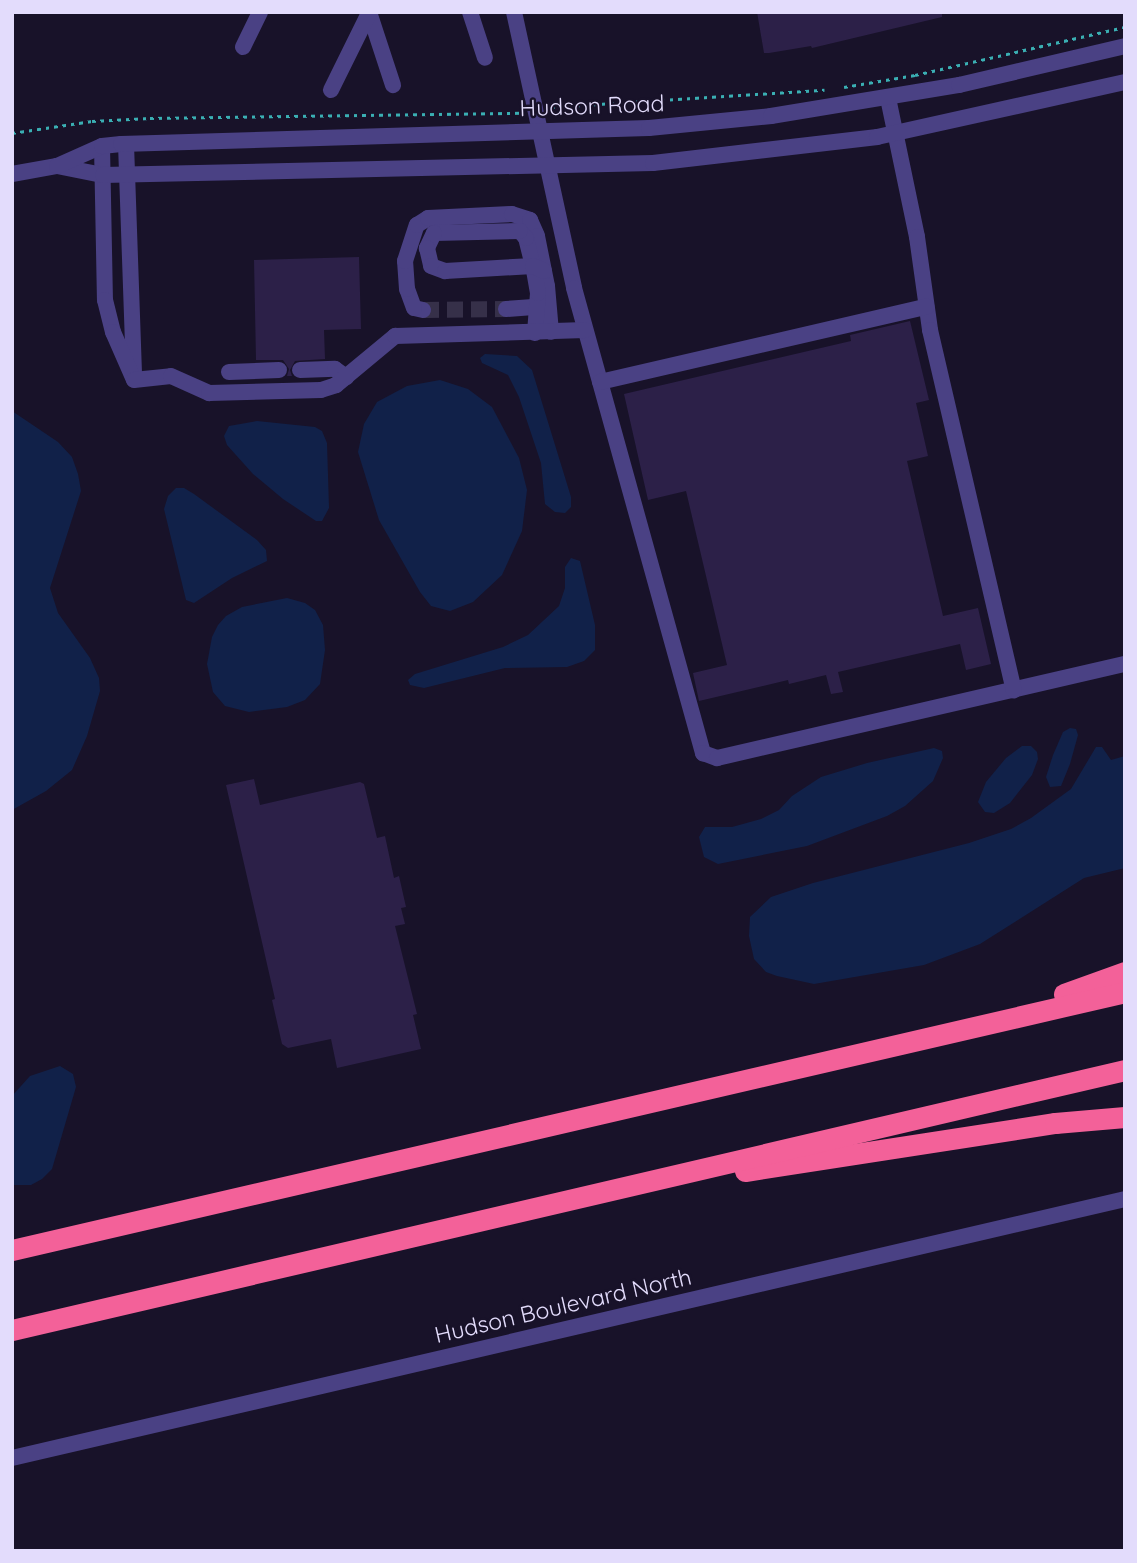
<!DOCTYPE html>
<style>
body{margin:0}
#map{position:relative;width:1137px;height:1563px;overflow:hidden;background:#181229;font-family:Quicksand,sans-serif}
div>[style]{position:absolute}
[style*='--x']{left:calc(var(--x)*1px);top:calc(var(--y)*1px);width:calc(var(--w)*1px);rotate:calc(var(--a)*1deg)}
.water>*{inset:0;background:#112149}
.building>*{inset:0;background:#2c2048}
.minor-tunnel>*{height:16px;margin-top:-8px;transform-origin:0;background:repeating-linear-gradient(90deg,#363049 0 16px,transparent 0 24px)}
.path>*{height:2.5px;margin-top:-1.25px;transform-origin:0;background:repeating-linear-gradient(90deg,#3aafb3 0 3.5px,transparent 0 8.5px)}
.minor>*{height:16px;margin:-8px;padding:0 8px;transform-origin:8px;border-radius:8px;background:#4a4184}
.highway>*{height:21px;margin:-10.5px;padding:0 10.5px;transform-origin:10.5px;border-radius:10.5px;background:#f36199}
span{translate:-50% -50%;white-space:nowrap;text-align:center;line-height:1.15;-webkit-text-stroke:5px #181229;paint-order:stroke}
.street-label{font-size:23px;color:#e3dcfc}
.frame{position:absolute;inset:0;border:14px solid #e3dcfc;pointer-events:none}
</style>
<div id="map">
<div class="water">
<i style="clip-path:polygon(485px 354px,517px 356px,532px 370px,571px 497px,571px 507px,565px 513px,555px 512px,545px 504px,541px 463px,519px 397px,508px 375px,482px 363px,480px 358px)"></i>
<i style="clip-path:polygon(440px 380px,468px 389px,492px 407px,519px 458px,527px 490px,522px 531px,502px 575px,473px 602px,450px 611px,431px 606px,420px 592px,379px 520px,358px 452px,364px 424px,377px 402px,407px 386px)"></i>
<i style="clip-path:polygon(12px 411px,58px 442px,72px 457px,78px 474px,81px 491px,50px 588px,58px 613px,90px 658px,99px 678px,100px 691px,87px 736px,72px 770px,46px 791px,12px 810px)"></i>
<i style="clip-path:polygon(257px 421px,315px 427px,322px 431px,327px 443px,329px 508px,322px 521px,316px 521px,283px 499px,253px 474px,227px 445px,224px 436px,229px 426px)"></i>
<i style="clip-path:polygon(176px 488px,184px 488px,194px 494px,257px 540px,266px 550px,267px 561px,232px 578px,194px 603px,186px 600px,164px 509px,168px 496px)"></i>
<i style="clip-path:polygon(571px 558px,580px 561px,595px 625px,595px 650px,584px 661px,567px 667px,505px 668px,424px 688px,410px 685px,408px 680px,415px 674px,503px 647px,528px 635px,559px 606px,565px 588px,565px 567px)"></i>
<i style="clip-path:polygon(287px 598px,305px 603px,315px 610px,323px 625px,325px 650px,320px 684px,305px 700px,287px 707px,249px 712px,225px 706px,213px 692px,207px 664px,212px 637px,218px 625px,226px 616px,242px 607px)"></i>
<i style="clip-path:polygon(1070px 728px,1076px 729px,1078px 735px,1070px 764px,1061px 786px,1050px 787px,1046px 777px,1053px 755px,1063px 732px)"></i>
<i style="clip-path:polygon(1022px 746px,1031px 746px,1037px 752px,1038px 759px,1032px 775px,1010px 803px,994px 813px,985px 812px,978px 802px,986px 782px,1006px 758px)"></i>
<i style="clip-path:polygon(1096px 747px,1102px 747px,1111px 760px,1125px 756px,1125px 868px,1084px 878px,980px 944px,924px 965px,814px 984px,777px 976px,766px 972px,754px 959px,749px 936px,750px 917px,771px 897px,813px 883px,969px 843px,1011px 829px,1031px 818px,1071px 789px)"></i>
<i style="clip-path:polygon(934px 748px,942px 751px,943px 758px,933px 781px,905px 806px,887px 816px,807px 846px,718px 864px,704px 857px,699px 837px,705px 827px,732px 827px,761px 819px,779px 810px,792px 796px,821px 777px,867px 763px)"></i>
<i style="clip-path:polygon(60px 1066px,73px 1074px,76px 1087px,52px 1169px,42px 1179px,31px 1185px,12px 1185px,12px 1096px,30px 1076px)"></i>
</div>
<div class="building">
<i style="clip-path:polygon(757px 12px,942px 12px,942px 17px,812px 48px,811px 46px,769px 53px,764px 53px)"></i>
<i style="clip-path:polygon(359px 257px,361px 329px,324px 330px,325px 359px,295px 361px,290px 370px,292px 376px,287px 376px,289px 369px,283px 360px,256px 360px,254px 260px)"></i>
<i style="clip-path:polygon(910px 321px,929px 400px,916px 403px,928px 456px,907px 461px,943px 616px,978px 608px,991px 664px,966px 670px,960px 644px,838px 672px,843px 692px,831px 694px,826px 675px,789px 684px,788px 680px,699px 701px,693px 673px,727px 665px,686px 491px,648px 500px,624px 394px,851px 341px,850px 335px)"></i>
<i style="clip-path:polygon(254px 779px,260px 805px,360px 782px,364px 784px,377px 838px,385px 836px,394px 878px,399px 876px,406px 907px,401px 908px,405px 924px,395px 926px,417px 1014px,413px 1015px,421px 1049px,337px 1068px,331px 1039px,288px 1048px,282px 1044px,272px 1000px,275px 999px,226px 785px)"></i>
</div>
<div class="minor-tunnel">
<i style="--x:423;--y:310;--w:83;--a:-0.7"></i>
</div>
<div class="path">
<i style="--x:844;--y:87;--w:72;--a:-9.6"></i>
<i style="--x:915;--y:75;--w:215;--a:-12.9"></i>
<i style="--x:551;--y:107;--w:274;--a:-3.6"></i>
<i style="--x:12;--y:133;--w:81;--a:-8.5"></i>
<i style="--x:92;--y:121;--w:58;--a:-3"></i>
<i style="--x:150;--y:118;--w:371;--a:-0.8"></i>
</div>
<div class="minor">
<i style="--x:369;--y:12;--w:77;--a:71.8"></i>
<i style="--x:470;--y:12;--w:48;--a:71.9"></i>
<i style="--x:514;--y:12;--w:282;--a:77.7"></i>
<i style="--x:574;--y:288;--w:483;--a:74.5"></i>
<i style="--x:703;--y:753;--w:15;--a:20"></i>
<i style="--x:717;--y:758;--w:419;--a:-13"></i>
<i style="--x:243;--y:47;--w:39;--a:-64"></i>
<i style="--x:331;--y:90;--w:86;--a:-63.7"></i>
<i style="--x:888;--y:98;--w:142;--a:78.2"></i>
<i style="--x:917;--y:237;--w:94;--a:82"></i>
<i style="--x:930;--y:330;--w:370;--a:76.9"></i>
<i style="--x:126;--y:144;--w:228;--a:88"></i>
<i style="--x:102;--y:146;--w:154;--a:88.9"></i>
<i style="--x:105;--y:300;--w:33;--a:76"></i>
<i style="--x:113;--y:332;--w:52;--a:66.4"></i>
<i style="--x:57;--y:166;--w:47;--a:11.1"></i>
<i style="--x:103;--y:175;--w:550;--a:-1.25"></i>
<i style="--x:653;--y:163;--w:226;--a:-6.6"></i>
<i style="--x:877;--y:137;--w:254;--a:-12.5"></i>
<i style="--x:12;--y:174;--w:46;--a:-10.1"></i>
<i style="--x:57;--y:166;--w:49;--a:-24"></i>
<i style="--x:102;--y:146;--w:19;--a:-6"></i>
<i style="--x:121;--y:144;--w:528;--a:-1.74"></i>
<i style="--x:649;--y:128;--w:123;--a:-5.6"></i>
<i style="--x:771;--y:116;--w:191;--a:-9.4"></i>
<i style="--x:959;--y:85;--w:171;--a:-13.2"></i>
<i style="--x:506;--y:309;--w:31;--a:-4"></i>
<i style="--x:423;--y:310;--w:9;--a:-167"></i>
<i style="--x:414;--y:308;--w:20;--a:-110"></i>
<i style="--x:407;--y:289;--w:28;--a:-94"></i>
<i style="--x:405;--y:261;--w:38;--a:-72"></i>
<i style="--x:417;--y:225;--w:13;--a:-32"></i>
<i style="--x:428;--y:218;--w:84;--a:-2.7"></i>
<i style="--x:512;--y:214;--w:19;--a:18"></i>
<i style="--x:530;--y:220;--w:17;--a:66"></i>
<i style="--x:537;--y:236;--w:51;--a:78.7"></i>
<i style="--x:547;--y:286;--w:46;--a:85"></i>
<i style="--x:535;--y:333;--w:40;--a:-85.7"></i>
<i style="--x:538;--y:293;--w:27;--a:-100"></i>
<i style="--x:533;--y:266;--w:29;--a:-104"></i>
<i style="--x:526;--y:238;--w:9;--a:-131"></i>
<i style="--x:520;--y:231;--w:86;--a:178.7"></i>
<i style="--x:434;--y:233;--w:17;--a:115"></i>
<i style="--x:427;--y:248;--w:18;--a:77"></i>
<i style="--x:431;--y:266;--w:15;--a:20"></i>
<i style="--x:445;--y:271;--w:88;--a:-3.3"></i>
<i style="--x:533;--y:266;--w:12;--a:24"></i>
<i style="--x:300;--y:370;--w:35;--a:-2"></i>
<i style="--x:335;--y:369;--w:14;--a:36"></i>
<i style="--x:229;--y:372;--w:50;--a:-2.3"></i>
<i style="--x:134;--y:380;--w:37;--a:-6"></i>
<i style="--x:171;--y:376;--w:42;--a:24.1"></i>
<i style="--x:209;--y:393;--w:112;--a:-1.5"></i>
<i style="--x:321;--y:390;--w:16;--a:-18"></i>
<i style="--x:336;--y:385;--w:77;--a:-39.7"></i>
<i style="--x:395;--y:336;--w:190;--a:-1.8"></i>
<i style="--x:600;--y:382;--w:335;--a:-13"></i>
<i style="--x:12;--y:1458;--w:1143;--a:-13.1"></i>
</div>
<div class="highway">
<i style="--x:1064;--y:994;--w:65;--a:-19.8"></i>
<i style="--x:745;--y:1171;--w:314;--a:-8.8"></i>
<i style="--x:1055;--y:1123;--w:70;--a:-4.9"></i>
<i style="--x:12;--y:1250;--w:1143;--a:-13.05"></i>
<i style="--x:12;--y:1330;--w:1143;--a:-13.15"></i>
</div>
<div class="street-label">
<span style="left:592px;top:106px;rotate:-2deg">Hudson Road</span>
<span style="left:563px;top:1306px;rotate:-13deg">Hudson Boulevard North</span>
</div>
<div class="frame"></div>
</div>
